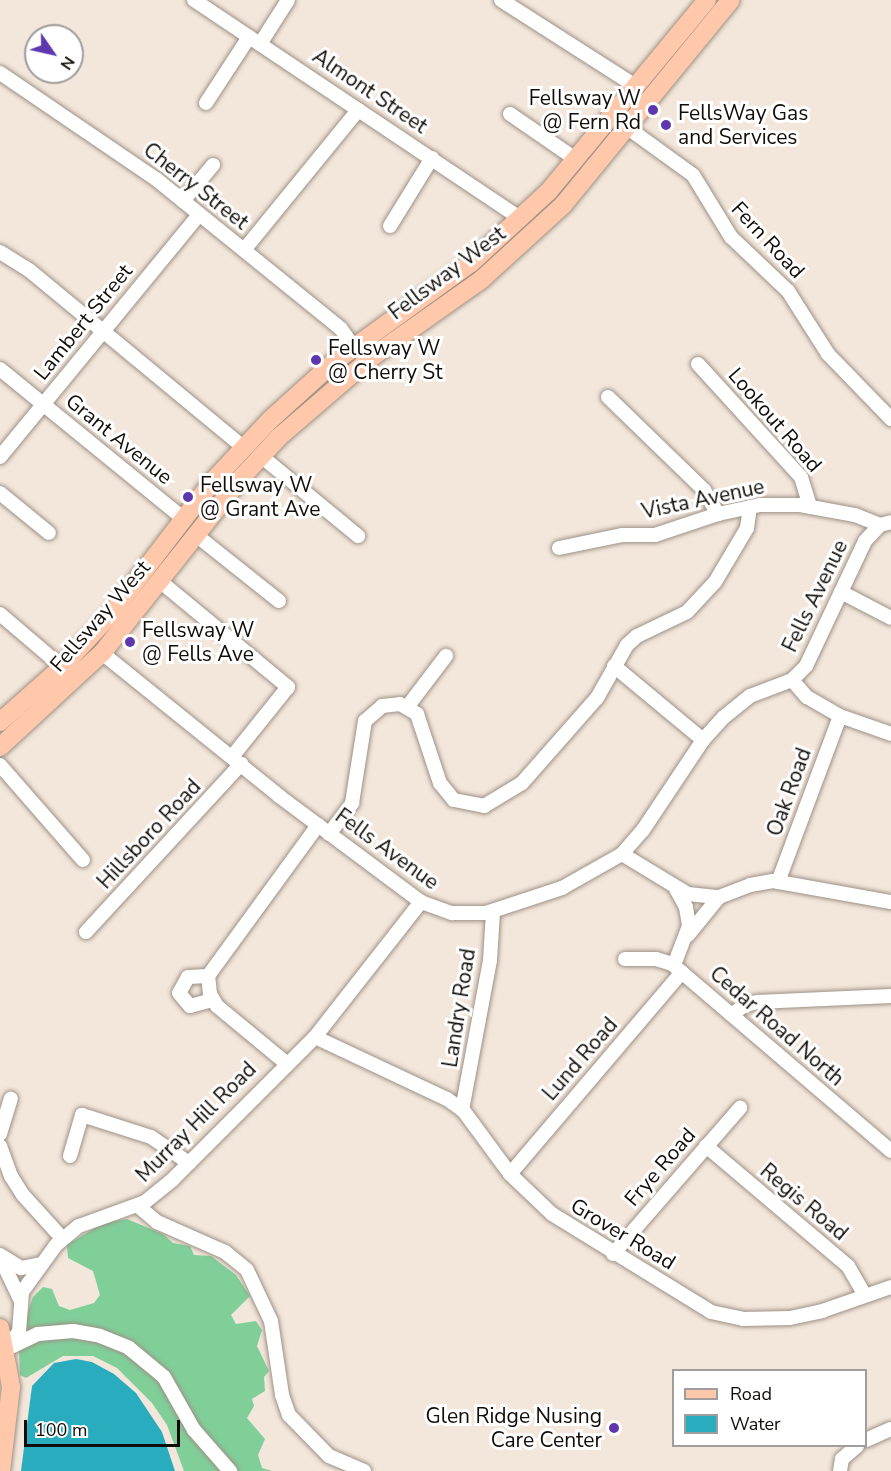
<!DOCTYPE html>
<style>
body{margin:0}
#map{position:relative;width:891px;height:1471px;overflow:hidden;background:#f3e6da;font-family:"Nunito Sans",sans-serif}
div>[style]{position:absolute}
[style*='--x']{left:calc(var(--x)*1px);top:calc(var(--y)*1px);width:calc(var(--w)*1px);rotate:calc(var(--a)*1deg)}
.forest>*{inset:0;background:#80cf99}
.water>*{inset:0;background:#2aacbf}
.roads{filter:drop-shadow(0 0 2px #9d9186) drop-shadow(0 0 2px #9d9186)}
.minor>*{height:14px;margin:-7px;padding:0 7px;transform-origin:7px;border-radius:7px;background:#fff}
.major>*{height:18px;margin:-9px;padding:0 9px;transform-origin:9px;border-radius:9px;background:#ffc8aa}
.dots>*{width:16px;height:16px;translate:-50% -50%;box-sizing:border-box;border:3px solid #fff;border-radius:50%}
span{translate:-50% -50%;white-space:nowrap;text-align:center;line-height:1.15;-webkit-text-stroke:6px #fff;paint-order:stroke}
.street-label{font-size:21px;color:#100c08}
.poi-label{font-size:21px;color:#100c08}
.right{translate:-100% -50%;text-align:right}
.left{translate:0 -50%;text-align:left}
.legend{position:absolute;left:672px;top:1369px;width:195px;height:78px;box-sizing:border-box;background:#fff;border:2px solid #9f9e9c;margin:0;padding:8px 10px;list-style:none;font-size:18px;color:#100c08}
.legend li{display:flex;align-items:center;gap:12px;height:30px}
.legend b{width:30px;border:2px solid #9f9e9c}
.north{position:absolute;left:24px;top:24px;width:60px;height:60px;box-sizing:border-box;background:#fff;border:2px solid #9f9e9c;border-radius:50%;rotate:124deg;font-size:16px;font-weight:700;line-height:24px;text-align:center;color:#100c08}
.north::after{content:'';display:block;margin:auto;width:21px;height:27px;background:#5e37af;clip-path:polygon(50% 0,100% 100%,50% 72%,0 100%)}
.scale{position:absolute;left:24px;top:1420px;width:156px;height:27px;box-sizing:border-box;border:3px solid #100c08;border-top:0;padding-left:8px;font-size:18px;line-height:21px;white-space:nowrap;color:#100c08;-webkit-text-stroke:4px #fff;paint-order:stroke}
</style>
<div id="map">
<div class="forest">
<i style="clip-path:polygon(127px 1219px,163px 1234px,173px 1243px,190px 1246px,194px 1255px,211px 1256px,236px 1275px,250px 1296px,231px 1315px,236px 1324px,256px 1321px,262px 1330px,257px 1346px,269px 1371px,264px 1377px,265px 1391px,252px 1399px,254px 1406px,247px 1418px,265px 1439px,258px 1455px,262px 1468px,272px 1471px,184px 1471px,167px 1425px,152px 1403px,117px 1368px,93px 1356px,63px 1356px,26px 1378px,20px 1375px,19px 1351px,27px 1315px,33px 1297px,43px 1287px,52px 1289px,59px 1306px,70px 1310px,94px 1303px,100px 1295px,93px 1271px,68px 1258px,67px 1245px,103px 1223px)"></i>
</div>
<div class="water">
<i style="clip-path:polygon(76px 1359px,92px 1362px,114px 1374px,136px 1393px,162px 1432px,175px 1471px,21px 1471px,32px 1386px,54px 1363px)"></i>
</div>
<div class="roads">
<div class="minor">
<i style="--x:194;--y:0;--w:394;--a:33.8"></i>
<i style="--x:501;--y:0;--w:161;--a:32.6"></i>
<i style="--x:260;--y:44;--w:52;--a:-57.5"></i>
<i style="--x:0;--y:73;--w:189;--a:34.2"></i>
<i style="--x:156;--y:179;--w:238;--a:39"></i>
<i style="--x:341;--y:329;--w:22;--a:54"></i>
<i style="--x:206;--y:103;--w:79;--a:-56.9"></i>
<i style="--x:510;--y:114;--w:81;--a:34.5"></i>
<i style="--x:628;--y:128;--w:80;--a:35.9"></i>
<i style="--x:693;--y:175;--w:73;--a:58.5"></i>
<i style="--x:731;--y:237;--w:79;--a:43.5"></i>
<i style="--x:788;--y:291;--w:75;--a:57.6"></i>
<i style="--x:828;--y:354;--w:91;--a:45.9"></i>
<i style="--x:183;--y:201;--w:47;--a:-50.2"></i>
<i style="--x:390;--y:226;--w:80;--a:-58.3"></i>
<i style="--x:244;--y:250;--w:181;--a:-50.8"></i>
<i style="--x:0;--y:252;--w:34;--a:32"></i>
<i style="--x:29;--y:270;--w:278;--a:39.6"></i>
<i style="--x:698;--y:364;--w:153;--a:47.7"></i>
<i style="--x:801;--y:477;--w:31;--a:73"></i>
<i style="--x:0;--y:369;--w:237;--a:39.2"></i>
<i style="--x:608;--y:397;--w:134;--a:44.1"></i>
<i style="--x:704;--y:490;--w:28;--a:60"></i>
<i style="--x:261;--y:456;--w:126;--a:39.5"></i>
<i style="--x:0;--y:457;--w:313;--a:-50.6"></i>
<i style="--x:0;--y:493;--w:63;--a:39.2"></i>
<i style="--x:196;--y:535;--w:106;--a:38.5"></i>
<i style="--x:559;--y:548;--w:64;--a:-11.7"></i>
<i style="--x:622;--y:535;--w:33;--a:0"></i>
<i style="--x:655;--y:535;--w:66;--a:-18.4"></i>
<i style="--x:718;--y:514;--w:43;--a:-12.1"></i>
<i style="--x:760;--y:505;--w:40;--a:0"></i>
<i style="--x:800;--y:505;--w:56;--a:10.3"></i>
<i style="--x:855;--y:515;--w:27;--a:22"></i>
<i style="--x:880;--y:525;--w:11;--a:-15"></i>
<i style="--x:161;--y:582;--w:165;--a:39.6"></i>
<i style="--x:288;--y:687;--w:90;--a:128.7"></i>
<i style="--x:841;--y:592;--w:56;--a:27.5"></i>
<i style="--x:0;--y:614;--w:82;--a:40.5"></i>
<i style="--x:102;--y:653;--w:228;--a:38.9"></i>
<i style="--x:279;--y:796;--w:177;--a:36.7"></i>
<i style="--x:421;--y:902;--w:33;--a:20"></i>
<i style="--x:452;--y:913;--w:34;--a:0"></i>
<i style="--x:486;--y:913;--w:80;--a:-18.2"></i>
<i style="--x:562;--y:888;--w:69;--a:-29.5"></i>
<i style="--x:622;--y:854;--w:32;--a:-49"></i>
<i style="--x:643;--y:830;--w:108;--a:-56.3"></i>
<i style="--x:703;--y:740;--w:31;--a:-48"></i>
<i style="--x:724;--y:717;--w:33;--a:-39"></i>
<i style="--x:750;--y:696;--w:45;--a:-20.9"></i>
<i style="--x:792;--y:680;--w:20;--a:-45"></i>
<i style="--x:806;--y:666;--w:138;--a:-64.7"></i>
<i style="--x:865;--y:541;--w:22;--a:-47"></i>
<i style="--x:614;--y:666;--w:116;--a:39.7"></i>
<i style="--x:792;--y:680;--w:23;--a:49"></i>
<i style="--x:807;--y:697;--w:38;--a:30"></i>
<i style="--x:840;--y:716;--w:54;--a:19.4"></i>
<i style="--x:408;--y:706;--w:63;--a:-52.8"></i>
<i style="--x:0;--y:765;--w:126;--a:48.9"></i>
<i style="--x:329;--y:834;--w:39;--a:-53"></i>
<i style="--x:352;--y:803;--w:83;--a:-81"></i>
<i style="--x:365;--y:721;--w:23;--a:-41"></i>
<i style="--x:382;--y:706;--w:18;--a:-6"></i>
<i style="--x:400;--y:704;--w:20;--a:30"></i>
<i style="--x:417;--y:714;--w:73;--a:71.6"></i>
<i style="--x:440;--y:783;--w:22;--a:51"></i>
<i style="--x:454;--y:800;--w:31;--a:11"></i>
<i style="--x:484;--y:806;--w:44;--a:-31.2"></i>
<i style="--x:522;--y:783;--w:113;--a:-48.6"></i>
<i style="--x:597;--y:698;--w:61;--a:-60.5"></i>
<i style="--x:627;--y:645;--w:13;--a:-42"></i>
<i style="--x:637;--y:636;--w:55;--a:-25.6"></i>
<i style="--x:687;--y:612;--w:41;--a:-47"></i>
<i style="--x:715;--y:582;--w:63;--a:-59.3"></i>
<i style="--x:747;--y:528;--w:21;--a:-82"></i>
<i style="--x:622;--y:854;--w:77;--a:31.2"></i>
<i style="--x:688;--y:894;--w:31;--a:6"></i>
<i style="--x:719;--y:897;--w:33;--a:-21"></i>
<i style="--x:750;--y:885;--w:23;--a:-10"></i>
<i style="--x:773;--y:881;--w:120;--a:10.1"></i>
<i style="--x:778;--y:882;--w:177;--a:-69.5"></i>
<i style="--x:86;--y:932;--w:229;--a:-47.3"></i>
<i style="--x:688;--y:935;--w:49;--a:-50.8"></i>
<i style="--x:625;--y:959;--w:31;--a:0"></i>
<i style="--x:656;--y:959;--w:17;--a:17"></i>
<i style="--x:672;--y:964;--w:288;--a:40.5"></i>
<i style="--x:674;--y:965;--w:42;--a:-69"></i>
<i style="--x:689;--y:926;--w:19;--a:-99"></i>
<i style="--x:686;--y:907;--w:21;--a:-119"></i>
<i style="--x:208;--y:976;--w:20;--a:177"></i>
<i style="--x:188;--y:977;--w:18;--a:119"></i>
<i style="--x:179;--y:993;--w:17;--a:50"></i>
<i style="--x:190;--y:1006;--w:23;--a:-15"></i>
<i style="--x:732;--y:1015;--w:14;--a:-39"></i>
<i style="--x:743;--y:1006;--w:15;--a:-16"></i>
<i style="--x:757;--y:1002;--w:134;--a:-2.6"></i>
<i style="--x:315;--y:1037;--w:146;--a:25.2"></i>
<i style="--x:447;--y:1099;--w:19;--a:35"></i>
<i style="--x:463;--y:1110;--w:79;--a:53.7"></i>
<i style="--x:510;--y:1174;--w:58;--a:43.6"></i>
<i style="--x:552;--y:1214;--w:187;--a:31.6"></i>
<i style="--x:711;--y:1312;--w:33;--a:12"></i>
<i style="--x:743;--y:1319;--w:47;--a:-1.2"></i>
<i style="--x:790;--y:1318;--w:33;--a:-12"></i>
<i style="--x:822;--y:1311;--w:73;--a:-19.2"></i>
<i style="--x:286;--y:1063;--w:89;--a:-140.4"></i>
<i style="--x:217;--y:1006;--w:14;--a:-120"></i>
<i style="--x:210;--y:994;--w:18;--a:-96"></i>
<i style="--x:208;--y:976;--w:187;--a:-53.9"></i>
<i style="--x:462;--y:1110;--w:153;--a:-79.4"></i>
<i style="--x:490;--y:960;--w:48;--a:-86.4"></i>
<i style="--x:0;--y:1134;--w:37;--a:-73"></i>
<i style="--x:0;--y:1146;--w:32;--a:70"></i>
<i style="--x:11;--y:1176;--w:22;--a:58"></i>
<i style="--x:23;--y:1195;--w:58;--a:47.8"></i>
<i style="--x:706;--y:1146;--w:186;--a:40.2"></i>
<i style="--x:848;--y:1266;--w:34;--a:60"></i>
<i style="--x:70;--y:1156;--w:43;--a:-73.7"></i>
<i style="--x:82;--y:1115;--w:72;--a:17.7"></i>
<i style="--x:151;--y:1137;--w:46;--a:34.4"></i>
<i style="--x:510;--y:1174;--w:265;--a:-49.6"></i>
<i style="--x:138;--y:1206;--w:25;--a:40"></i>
<i style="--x:157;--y:1222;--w:74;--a:23.8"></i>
<i style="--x:225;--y:1252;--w:28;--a:39"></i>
<i style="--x:247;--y:1270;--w:56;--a:64.8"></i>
<i style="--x:271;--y:1321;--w:75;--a:81.5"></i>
<i style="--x:282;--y:1395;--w:21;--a:71"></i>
<i style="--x:289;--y:1415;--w:57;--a:45.7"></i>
<i style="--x:329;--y:1456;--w:38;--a:23"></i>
<i style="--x:613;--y:1254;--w:194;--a:-49"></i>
<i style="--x:0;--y:1255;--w:25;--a:32"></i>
<i style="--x:21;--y:1268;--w:20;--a:-11"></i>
<i style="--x:1;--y:1259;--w:44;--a:64.6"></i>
<i style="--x:11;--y:1347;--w:30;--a:-26"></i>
<i style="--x:38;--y:1334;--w:35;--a:-5"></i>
<i style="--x:73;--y:1331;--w:27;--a:10"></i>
<i style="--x:100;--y:1336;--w:31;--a:22"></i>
<i style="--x:129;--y:1348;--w:45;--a:39.6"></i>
<i style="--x:164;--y:1377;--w:61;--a:60.5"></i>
<i style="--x:194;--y:1430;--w:55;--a:48.7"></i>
<i style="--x:4;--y:1351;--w:24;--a:-52"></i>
<i style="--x:19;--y:1332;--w:40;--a:-85.7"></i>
<i style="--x:22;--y:1292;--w:58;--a:-54.1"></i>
<i style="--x:56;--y:1245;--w:30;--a:-40"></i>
<i style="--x:79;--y:1226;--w:70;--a:-20"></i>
<i style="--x:145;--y:1202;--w:35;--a:-39"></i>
<i style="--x:172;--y:1180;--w:202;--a:-45"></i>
<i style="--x:315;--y:1037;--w:172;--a:-51.9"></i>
<i style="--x:866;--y:1440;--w:27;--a:-24"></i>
<i style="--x:840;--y:1471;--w:12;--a:-81"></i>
<i style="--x:842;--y:1459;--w:20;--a:-41"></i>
</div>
<div class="major">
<i style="--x:0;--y:722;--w:83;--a:-41.6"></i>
<i style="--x:62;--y:667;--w:72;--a:-47.2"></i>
<i style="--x:111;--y:614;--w:166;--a:-52.6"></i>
<i style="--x:212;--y:482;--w:85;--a:-46.9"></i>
<i style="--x:270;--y:420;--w:86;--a:-42.2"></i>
<i style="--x:334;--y:362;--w:169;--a:-35.9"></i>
<i style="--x:471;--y:263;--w:106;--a:-42.7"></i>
<i style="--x:549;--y:191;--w:248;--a:-50.4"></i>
<i style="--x:0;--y:747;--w:139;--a:-42.7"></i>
<i style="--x:102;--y:653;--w:226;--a:-51.5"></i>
<i style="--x:243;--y:476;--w:53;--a:-47.3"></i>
<i style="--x:279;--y:437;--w:123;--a:-40.7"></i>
<i style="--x:372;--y:357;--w:135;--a:-35.3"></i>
<i style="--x:482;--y:279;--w:110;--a:-42.4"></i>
<i style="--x:563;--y:205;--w:265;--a:-50.7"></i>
<i style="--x:0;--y:1328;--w:60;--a:79.4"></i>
<i style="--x:11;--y:1387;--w:85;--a:96.8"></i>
</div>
</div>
<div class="dots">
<i style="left:653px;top:110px;background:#5e37af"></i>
<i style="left:666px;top:125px;background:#5e37af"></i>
<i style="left:316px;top:360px;background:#5e37af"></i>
<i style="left:188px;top:497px;background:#5e37af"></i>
<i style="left:130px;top:642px;background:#5e37af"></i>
<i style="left:614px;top:1428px;background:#5e37af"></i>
</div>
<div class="street-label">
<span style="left:370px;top:91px;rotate:34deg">Almont Street</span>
<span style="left:196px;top:186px;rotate:38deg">Cherry Street</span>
<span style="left:768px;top:240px;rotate:47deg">Fern Road</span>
<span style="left:447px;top:273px;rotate:-37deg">Fellsway West</span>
<span style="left:83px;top:322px;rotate:-51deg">Lambert Street</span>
<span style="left:775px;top:420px;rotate:49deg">Lookout Road</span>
<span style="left:119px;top:439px;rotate:39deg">Grant Avenue</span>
<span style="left:703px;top:499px;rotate:-12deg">Vista Avenue</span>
<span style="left:815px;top:596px;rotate:-64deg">Fells Avenue</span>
<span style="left:100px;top:616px;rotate:-49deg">Fellsway West</span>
<span style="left:789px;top:792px;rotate:-70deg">Oak Road</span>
<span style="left:149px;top:834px;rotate:-47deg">Hillsboro Road</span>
<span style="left:387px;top:849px;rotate:36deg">Fells Avenue</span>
<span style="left:459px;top:1008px;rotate:-81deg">Landry Road</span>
<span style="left:777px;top:1026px;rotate:41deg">Cedar Road North</span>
<span style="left:580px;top:1059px;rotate:-49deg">Lund Road</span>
<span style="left:196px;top:1122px;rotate:-45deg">Murray Hill Road</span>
<span style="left:660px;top:1167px;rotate:-49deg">Frye Road</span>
<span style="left:804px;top:1202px;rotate:40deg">Regis Road</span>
<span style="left:623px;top:1234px;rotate:31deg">Grover Road</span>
</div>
<div class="poi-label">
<span class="right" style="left:641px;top:110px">Fellsway W<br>@ Fern Rd</span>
<span class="left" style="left:678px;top:125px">FellsWay Gas<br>and Services</span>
<span class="left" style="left:328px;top:360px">Fellsway W<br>@ Cherry St</span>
<span class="left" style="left:200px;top:497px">Fellsway W<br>@ Grant Ave</span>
<span class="left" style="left:142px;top:642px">Fellsway W<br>@ Fells Ave</span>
<span class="right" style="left:602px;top:1428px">Glen Ridge Nusing<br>Care Center</span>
</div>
<ul class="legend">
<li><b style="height:8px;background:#ffc8aa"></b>Road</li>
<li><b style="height:16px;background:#2aacbf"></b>Water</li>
</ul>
<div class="north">N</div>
<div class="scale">100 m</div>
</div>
